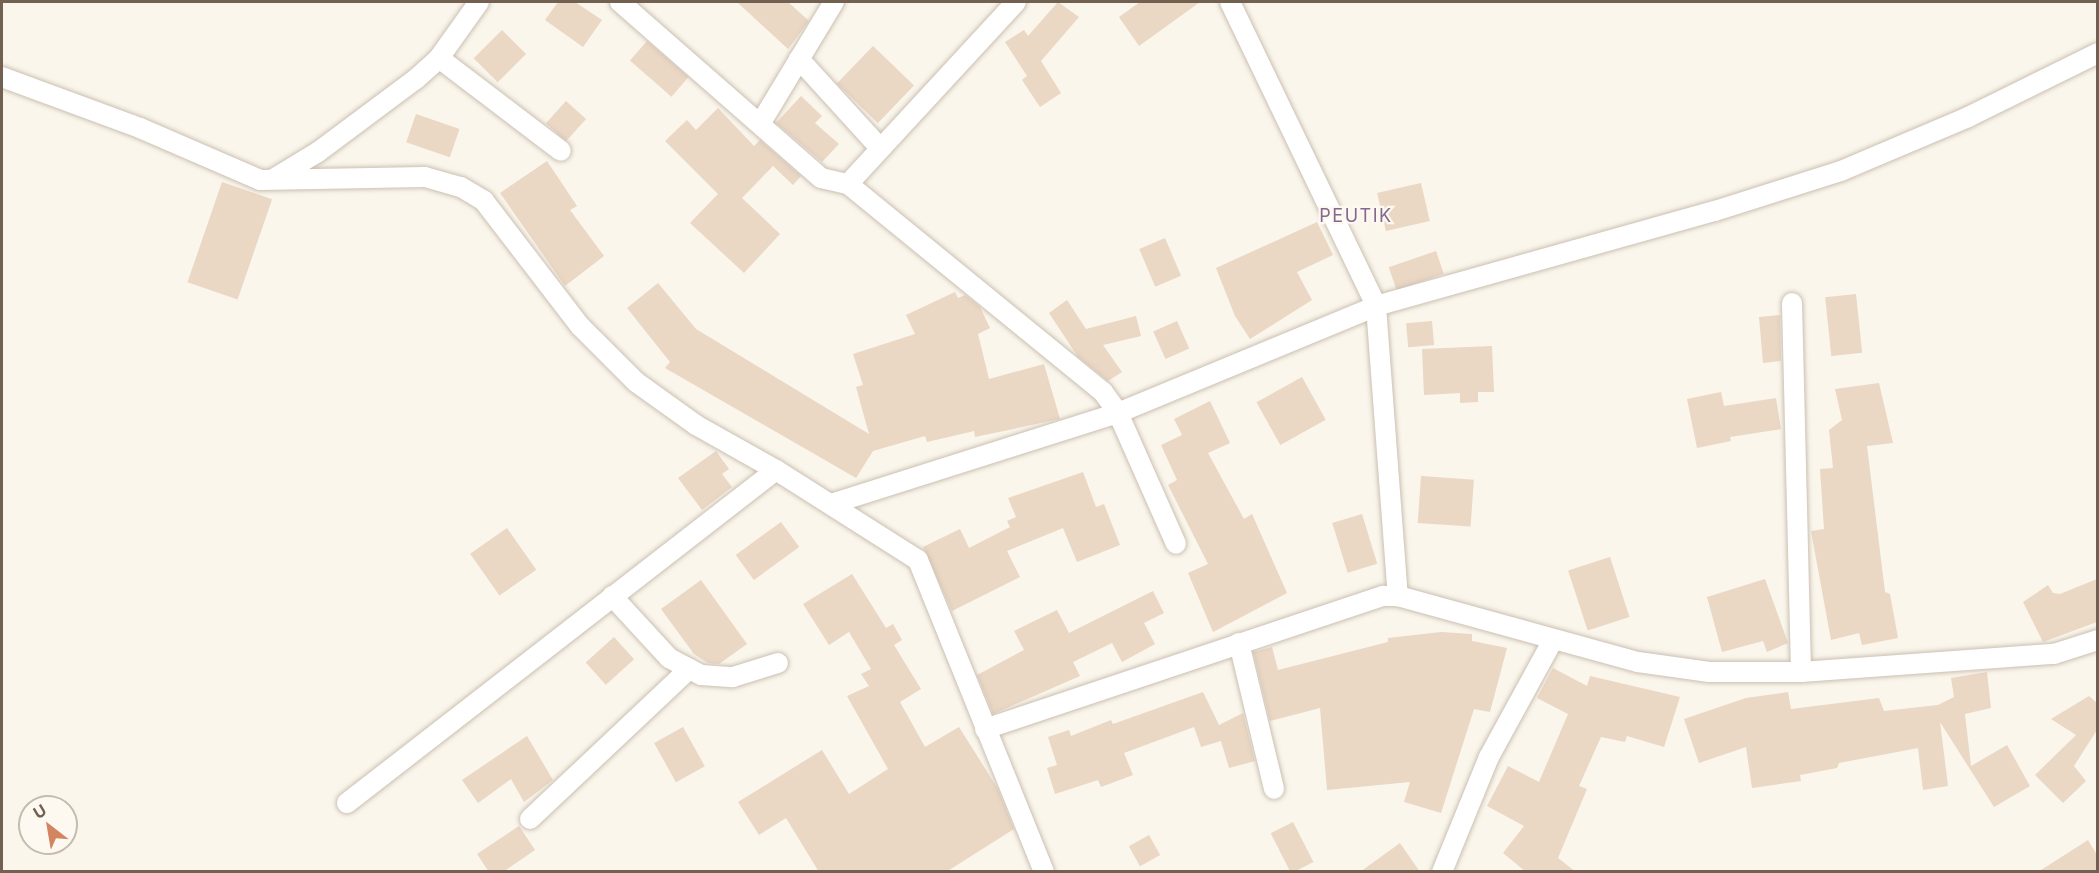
<!DOCTYPE html>
<style>
body{margin:0}
#map{position:relative;width:2099px;height:873px;overflow:hidden;background:#faf6eb;font-family:Inter,sans-serif}
div>[style]{position:absolute}
[style*='--x']{left:calc(var(--x)*1px);top:calc(var(--y)*1px);width:calc(var(--w)*1px);rotate:calc(var(--a)*1deg)}
.building>*{inset:0;background:#ead7c4;transform-origin:0 0}
.roads{filter:drop-shadow(0 0 2px #cbbfb2) drop-shadow(0 0 2px #cbbfb2)}
.minor>*{height:20px;margin:-10px;padding:0 10px;transform-origin:10px;border-radius:10px;background:#fff}
span{translate:-50% -50%;white-space:nowrap;text-align:center;line-height:1.15;-webkit-text-stroke:4.5px #fdf9f1;paint-order:stroke}
.quarter-label{font-size:18px;color:#85698d;letter-spacing:1.5px}
.frame{position:absolute;inset:0;border:3px solid #726051;pointer-events:none}
.north{position:absolute;left:18px;top:795px;width:60px;height:60px;box-sizing:border-box;background:#fdf9f1;border:2px solid #c5bcb1;border-radius:50%;rotate:329deg;font-size:16px;font-weight:700;line-height:24px;text-align:center;color:#726051}
.north::after{content:'';display:block;margin:auto;width:21px;height:27px;background:#d38561;clip-path:polygon(50% 0,100% 100%,50% 72%,0 100%)}
</style>
<div id="map">
<div class="building">
<i style="clip-path:polygon(558px 2px,575px 2px,602px 20px,583px 47px,545px 20px)"></i>
<i style="clip-path:polygon(737px 2px,788px 2px,809px 21px,788px 49px)"></i>
<i style="clip-path:polygon(1058px 2px,1079px 17px,1041px 61px,1061px 93px,1040px 107px,1022px 80px,1027px 76px,1005px 42px,1024px 30px,1028px 36px)"></i>
<i style="clip-path:polygon(1140px 2px,1200px 2px,1139px 46px,1119px 17px)"></i>
<i style="left:502px;top:30px;width:34px;height:40px;rotate:45deg"></i>
<i style="left:647px;top:41px;width:55px;height:26px;rotate:41deg"></i>
<i style="left:873px;top:46px;width:57px;height:52px;rotate:44deg"></i>
<i style="clip-path:polygon(801px 96px,822px 116px,815px 123px,839px 144px,822px 162px,776px 123px)"></i>
<i style="left:566px;top:101px;width:27px;height:30px;rotate:42deg"></i>
<i style="clip-path:polygon(718px 108px,754px 146px,760px 140px,801px 176px,793px 185px,773px 166px,742px 198px,780px 234px,744px 273px,690px 223px,718px 194px,665px 141px,687px 120px,696px 130px)"></i>
<i style="left:416px;top:114px;width:46px;height:30px;rotate:19deg"></i>
<i style="clip-path:polygon(547px 161px,577px 206px,570px 210px,604px 256px,565px 286px,500px 193px)"></i>
<i style="left:222px;top:182px;width:53px;height:106px;rotate:19deg"></i>
<i style="left:1421px;top:183px;width:39px;height:45px;rotate:77deg"></i>
<i style="clip-path:polygon(1317px 222px,1333px 255px,1297px 272px,1312px 300px,1250px 339px,1235px 316px,1216px 268px)"></i>
<i style="left:1165px;top:238px;width:41px;height:28px;rotate:67deg"></i>
<i style="left:1436px;top:251px;width:24px;height:50px;rotate:71deg"></i>
<i style="clip-path:polygon(658px 283px,696px 329px,869px 434px,856px 387px,863px 385px,853px 354px,915px 334px,906px 315px,955px 292px,958px 298px,965px 295px,980px 307px,990px 328px,978px 334px,989px 379px,1044px 364px,1060px 419px,975px 437px,974px 431px,927px 442px,925px 436px,873px 451px,856px 478px,665px 368px,670px 362px,627px 308px)"></i>
<i style="left:1856px;top:294px;width:59px;height:31px;rotate:84deg"></i>
<i style="clip-path:polygon(1067px 300px,1086px 329px,1136px 316px,1141px 336px,1103px 345px,1122px 372px,1108px 381px,1078px 357px,1049px 313px)"></i>
<i style="clip-path:polygon(1780px 315px,1781px 361px,1763px 363px,1759px 317px)"></i>
<i style="left:1177px;top:321px;width:30px;height:26px;rotate:66deg"></i>
<i style="left:1432px;top:321px;width:24px;height:26px;rotate:85deg"></i>
<i style="clip-path:polygon(1492px 346px,1494px 392px,1478px 392px,1478px 402px,1460px 403px,1460px 393px,1424px 395px,1422px 349px)"></i>
<i style="left:1302px;top:377px;width:49px;height:52px;rotate:61deg"></i>
<i style="clip-path:polygon(1879px 383px,1893px 443px,1867px 446px,1885px 592px,1890px 594px,1898px 638px,1862px 645px,1859px 633px,1831px 640px,1811px 531px,1824px 529px,1820px 469px,1833px 468px,1829px 430px,1842px 420px,1835px 389px)"></i>
<i style="clip-path:polygon(1721px 392px,1724px 406px,1776px 398px,1781px 429px,1730px 437px,1731px 441px,1697px 448px,1687px 399px)"></i>
<i style="clip-path:polygon(1210px 401px,1230px 443px,1208px 453px,1244px 519px,1252px 514px,1287px 593px,1213px 632px,1188px 573px,1208px 564px,1168px 485px,1177px 480px,1161px 445px,1182px 435px,1174px 419px)"></i>
<i style="clip-path:polygon(716px 451px,729px 469px,722px 474px,732px 487px,702px 510px,678px 478px)"></i>
<i style="clip-path:polygon(1083px 472px,1096px 507px,1104px 504px,1120px 545px,1077px 562px,1063px 528px,1007px 551px,1020px 577px,952px 611px,923px 547px,960px 529px,969px 548px,1010px 527px,1007px 521px,1016px 517px,1008px 498px)"></i>
<i style="left:1421px;top:476px;width:53px;height:47px;rotate:4deg"></i>
<i style="left:1362px;top:514px;width:52px;height:31px;rotate:73deg"></i>
<i style="left:781px;top:522px;width:31px;height:56px;rotate:54deg"></i>
<i style="left:507px;top:528px;width:51px;height:45px;rotate:55deg"></i>
<i style="left:1610px;top:557px;width:63px;height:44px;rotate:72deg"></i>
<i style="clip-path:polygon(852px 574px,886px 628px,893px 624px,902px 640px,894px 645px,921px 689px,900px 702px,925px 747px,959px 727px,998px 789px,1014px 829px,946px 872px,819px 872px,786px 818px,759px 835px,738px 802px,822px 750px,849px 794px,888px 769px,847px 696px,869px 686px,861px 674px,871px 669px,849px 632px,829px 645px,803px 604px)"></i>
<i style="clip-path:polygon(1765px 579px,1788px 643px,1767px 652px,1763px 641px,1722px 652px,1707px 597px)"></i>
<i style="clip-path:polygon(2097px 579px,2097px 622px,2043px 642px,2023px 602px,2048px 585px,2053px 593px,2060px 594px)"></i>
<i style="clip-path:polygon(701px 580px,747px 644px,719px 664px,708px 663px,694px 654px,661px 609px)"></i>
<i style="clip-path:polygon(1153px 591px,1164px 613px,1144px 623px,1155px 644px,1122px 662px,1112px 643px,1073px 662px,1080px 676px,993px 714px,977px 675px,1024px 650px,1014px 631px,1057px 610px,1069px 633px)"></i>
<i style="clip-path:polygon(1441px 632px,1472px 634px,1472px 641px,1507px 648px,1490px 712px,1474px 709px,1441px 813px,1404px 802px,1410px 782px,1327px 790px,1320px 708px,1270px 721px,1253px 652px,1272px 647px,1278px 670px,1388px 642px,1388px 638px)"></i>
<i style="left:614px;top:637px;width:30px;height:38px;rotate:48deg"></i>
<i style="clip-path:polygon(1553px 668px,1587px 686px,1590px 676px,1680px 697px,1664px 747px,1627px 736px,1625px 742px,1601px 737px,1579px 786px,1587px 789px,1558px 858px,1576px 872px,1526px 872px,1503px 853px,1524px 826px,1487px 806px,1508px 766px,1539px 782px,1568px 714px,1537px 698px)"></i>
<i style="clip-path:polygon(1987px 672px,1991px 708px,1965px 714px,1971px 766px,2007px 745px,2030px 786px,1994px 807px,1940px 722px,1948px 786px,1923px 790px,1918px 748px,1839px 763px,1837px 768px,1800px 775px,1801px 781px,1752px 788px,1746px 747px,1699px 763px,1684px 719px,1746px 698px,1788px 692px,1791px 709px,1879px 698px,1884px 711px,1938px 705px,1954px 697px,1951px 678px)"></i>
<i style="clip-path:polygon(1203px 692px,1219px 725px,1243px 713px,1255px 761px,1229px 768px,1221px 741px,1201px 747px,1194px 727px,1124px 753px,1133px 775px,1101px 787px,1098px 780px,1055px 794px,1047px 768px,1057px 765px,1048px 737px,1069px 730px,1071px 736px,1111px 720px,1113px 724px)"></i>
<i style="clip-path:polygon(2089px 696px,2097px 703px,2097px 730px,2074px 766px,2086px 781px,2063px 803px,2035px 775px,2076px 735px,2051px 719px)"></i>
<i style="left:683px;top:727px;width:45px;height:33px;rotate:61deg"></i>
<i style="clip-path:polygon(527px 736px,553px 780px,524px 802px,511px 779px,478px 803px,462px 780px)"></i>
<i style="left:1293px;top:822px;width:45px;height:25px;rotate:63deg"></i>
<i style="clip-path:polygon(519px 826px,535px 850px,503px 872px,489px 872px,477px 854px)"></i>
<i style="left:1149px;top:835px;width:23px;height:23px;rotate:61deg"></i>
<i style="clip-path:polygon(2088px 840px,2097px 855px,2097px 872px,2038px 872px)"></i>
<i style="clip-path:polygon(1400px 843px,1420px 872px,1360px 872px)"></i>
</div>
<div class="roads">
<div class="minor">
<i style="--x:620;--y:2;--w:267;--a:41.2"></i>
<i style="--x:821;--y:178;--w:28;--a:13"></i>
<i style="--x:1016;--y:2;--w:248;--a:132.7"></i>
<i style="--x:848;--y:184;--w:329;--a:39.2"></i>
<i style="--x:1103;--y:392;--w:26;--a:54"></i>
<i style="--x:1118;--y:413;--w:143;--a:66.1"></i>
<i style="--x:1230;--y:2;--w:337;--a:64.3"></i>
<i style="--x:1376;--y:306;--w:291;--a:85.7"></i>
<i style="--x:439;--y:58;--w:153;--a:37.3"></i>
<i style="--x:799;--y:59;--w:120;--a:47.7"></i>
<i style="--x:2;--y:77;--w:147;--a:20.3"></i>
<i style="--x:140;--y:128;--w:131;--a:23.4"></i>
<i style="--x:260;--y:180;--w:165;--a:-1"></i>
<i style="--x:425;--y:177;--w:37;--a:16"></i>
<i style="--x:461;--y:187;--w:27;--a:31"></i>
<i style="--x:484;--y:201;--w:158;--a:52.5"></i>
<i style="--x:580;--y:326;--w:79;--a:45"></i>
<i style="--x:636;--y:382;--w:74;--a:35.6"></i>
<i style="--x:696;--y:425;--w:92;--a:29.4"></i>
<i style="--x:776;--y:470;--w:168;--a:32.4"></i>
<i style="--x:918;--y:560;--w:336;--a:68"></i>
<i style="--x:760;--y:124;--w:143;--a:-58.8"></i>
<i style="--x:275;--y:178;--w:50;--a:-31.2"></i>
<i style="--x:318;--y:152;--w:122;--a:-36.7"></i>
<i style="--x:416;--y:79;--w:31;--a:-42"></i>
<i style="--x:439;--y:58;--w:69;--a:-54.5"></i>
<i style="--x:1792;--y:303;--w:369;--a:88.6"></i>
<i style="--x:831;--y:504;--w:301;--a:-17.6"></i>
<i style="--x:1118;--y:413;--w:279;--a:-22.5"></i>
<i style="--x:1376;--y:306;--w:352;--a:-15.7"></i>
<i style="--x:1715;--y:211;--w:132;--a:-17.6"></i>
<i style="--x:1841;--y:171;--w:138;--a:-23"></i>
<i style="--x:1968;--y:117;--w:145;--a:-26.2"></i>
<i style="--x:612;--y:596;--w:84;--a:47.4"></i>
<i style="--x:669;--y:658;--w:36;--a:28"></i>
<i style="--x:701;--y:675;--w:32;--a:4"></i>
<i style="--x:733;--y:677;--w:47;--a:-17.3"></i>
<i style="--x:1239;--y:643;--w:150;--a:76.5"></i>
<i style="--x:985;--y:729;--w:420;--a:-18.5"></i>
<i style="--x:1383;--y:596;--w:15;--a:0"></i>
<i style="--x:1398;--y:596;--w:249;--a:15.4"></i>
<i style="--x:1638;--y:662;--w:72;--a:8"></i>
<i style="--x:1709;--y:672;--w:92;--a:0"></i>
<i style="--x:1801;--y:672;--w:254;--a:-4.1"></i>
<i style="--x:2054;--y:654;--w:46;--a:-17.7"></i>
<i style="--x:347;--y:803;--w:543;--a:-37.82"></i>
<i style="--x:530;--y:819;--w:219;--a:-43.3"></i>
<i style="--x:1442;--y:872;--w:124;--a:-67.8"></i>
<i style="--x:1489;--y:757;--w:133;--a:-61.3"></i>
</div>
</div>
<div class="quarter-label">
<span style="left:1356px;top:216px">PEUTIK</span>
</div>
<div class="frame"></div>
<div class="north">U</div>
</div>
